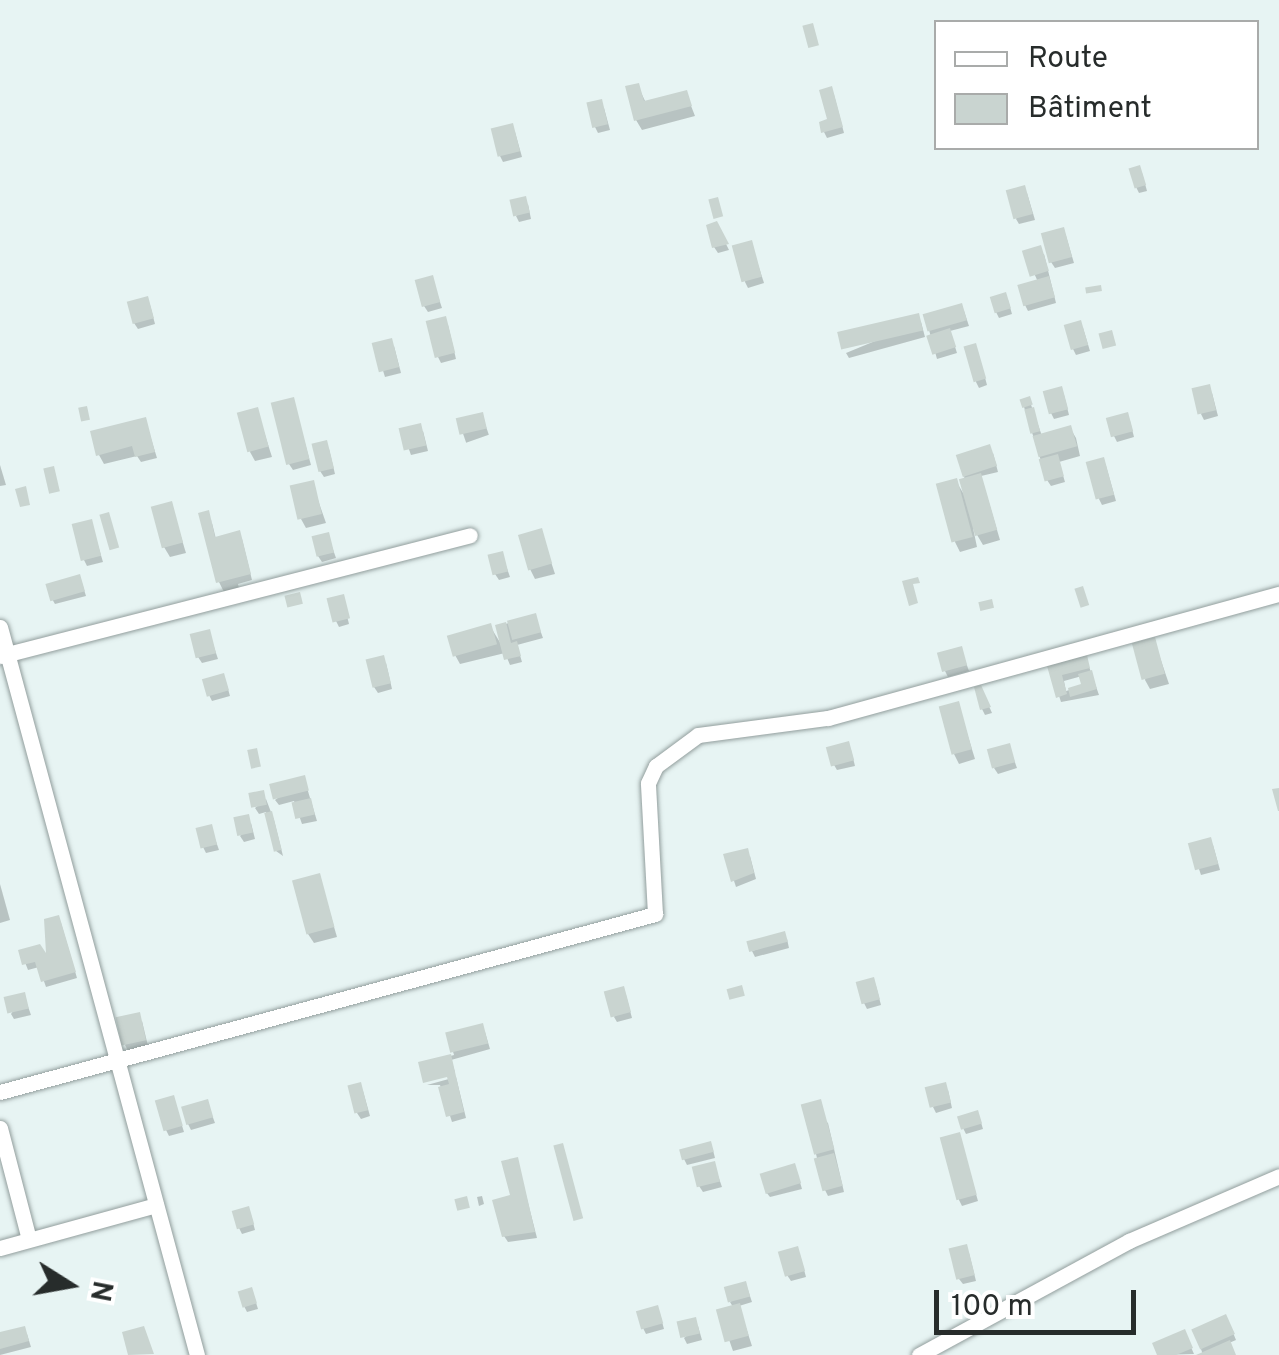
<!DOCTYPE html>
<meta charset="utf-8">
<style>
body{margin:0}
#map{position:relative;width:1279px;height:1355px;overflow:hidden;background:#e7f4f3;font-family:Overpass,sans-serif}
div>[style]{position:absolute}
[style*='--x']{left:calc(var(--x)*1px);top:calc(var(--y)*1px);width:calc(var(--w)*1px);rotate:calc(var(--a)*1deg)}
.shadow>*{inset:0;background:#0003;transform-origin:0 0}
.building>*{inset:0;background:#c9d4d0;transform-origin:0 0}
.roads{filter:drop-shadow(0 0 2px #929e9d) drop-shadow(0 0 2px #929e9d)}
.minor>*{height:15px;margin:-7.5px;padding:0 7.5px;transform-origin:7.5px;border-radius:7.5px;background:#fff}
span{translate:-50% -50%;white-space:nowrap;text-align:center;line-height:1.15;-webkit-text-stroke:9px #fff;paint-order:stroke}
.legend{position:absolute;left:934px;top:20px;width:325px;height:130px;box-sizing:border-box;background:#fff;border:2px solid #a9abaa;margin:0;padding:12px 18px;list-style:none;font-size:30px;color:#272c2b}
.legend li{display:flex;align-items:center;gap:20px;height:50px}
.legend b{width:50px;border:2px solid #a9abaa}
.north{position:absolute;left:20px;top:1235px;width:100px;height:100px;-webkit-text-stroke:8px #fff;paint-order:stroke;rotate:101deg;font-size:28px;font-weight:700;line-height:40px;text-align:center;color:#272c2b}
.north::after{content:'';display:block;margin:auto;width:35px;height:45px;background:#272c2b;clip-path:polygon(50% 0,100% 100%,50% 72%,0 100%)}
.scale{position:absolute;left:934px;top:1290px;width:202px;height:45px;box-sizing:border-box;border:5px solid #272c2b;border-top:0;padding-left:12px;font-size:30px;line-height:35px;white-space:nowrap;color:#272c2b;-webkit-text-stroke:8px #fff;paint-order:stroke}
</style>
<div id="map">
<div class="shadow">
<i style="clip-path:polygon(638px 86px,646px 103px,686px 93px,695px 116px,642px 130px,636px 120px)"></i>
<i style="clip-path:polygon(834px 95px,844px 133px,827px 138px,824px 132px)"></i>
<i style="clip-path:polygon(604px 108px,610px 130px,598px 133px,595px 127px)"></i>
<i style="clip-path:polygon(515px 132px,522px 157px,503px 162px,500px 156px)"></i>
<i style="clip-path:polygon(1142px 173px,1147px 191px,1139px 193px,1136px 187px)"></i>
<i style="clip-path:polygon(1027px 193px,1035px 220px,1019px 224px,1016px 219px)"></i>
<i style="clip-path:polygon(528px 204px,531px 219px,519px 222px,516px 216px)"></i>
<i style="clip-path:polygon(716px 224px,729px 250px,718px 253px,714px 247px,709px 226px)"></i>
<i style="clip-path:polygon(1066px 236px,1074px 263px,1055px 268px,1051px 262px)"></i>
<i style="clip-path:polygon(751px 243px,764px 283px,748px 288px,745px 282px)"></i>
<i style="clip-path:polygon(1025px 253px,1044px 254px,1056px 303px,1028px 311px,1025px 305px,1038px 282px)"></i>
<i style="clip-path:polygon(432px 278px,442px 308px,428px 312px,424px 306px)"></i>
<i style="clip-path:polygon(1008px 300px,1012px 314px,999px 318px,996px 312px)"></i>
<i style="clip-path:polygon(150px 305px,155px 324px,138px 329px,134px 323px)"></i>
<i style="clip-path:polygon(964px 311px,969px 326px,950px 331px,957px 353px,937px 359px,929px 330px)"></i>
<i style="clip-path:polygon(921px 322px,925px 337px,849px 358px,846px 353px)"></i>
<i style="clip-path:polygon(448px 325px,456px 359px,441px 363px,438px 357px)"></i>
<i style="clip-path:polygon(1083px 328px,1090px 351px,1076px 355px,1073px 349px)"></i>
<i style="clip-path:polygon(375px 345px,394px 346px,401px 373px,385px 377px)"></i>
<i style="clip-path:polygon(978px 352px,987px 385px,979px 388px,976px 382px)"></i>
<i style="clip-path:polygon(1212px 393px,1218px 416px,1204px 420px,1201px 414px)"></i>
<i style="clip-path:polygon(1064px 395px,1069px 415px,1054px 419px,1051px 413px)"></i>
<i style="clip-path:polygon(1029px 399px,1042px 436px,1070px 428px,1076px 438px,1080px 456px,1059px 462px,1065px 482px,1051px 486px,1047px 480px,1024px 407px)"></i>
<i style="clip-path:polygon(293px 400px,311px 465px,293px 470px,289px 464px)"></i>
<i style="clip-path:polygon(257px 410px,272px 457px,255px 461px,250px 452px)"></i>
<i style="left:482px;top:415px;width:21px;height:24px;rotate:71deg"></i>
<i style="clip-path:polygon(145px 419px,157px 458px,141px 462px,137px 456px,104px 464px,99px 455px)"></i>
<i style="clip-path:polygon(1130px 421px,1134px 437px,1117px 442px,1114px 436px)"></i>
<i style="clip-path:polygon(402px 430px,423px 431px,428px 451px,411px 455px)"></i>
<i style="clip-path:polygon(329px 449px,335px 474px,324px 477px,320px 471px)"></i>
<i style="clip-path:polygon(993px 453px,998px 472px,981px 476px,1000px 540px,983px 545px,973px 528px,977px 547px,960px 552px,955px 542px,956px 481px,966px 498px,964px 474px)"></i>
<i style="clip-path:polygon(0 465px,6px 485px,0 486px)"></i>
<i style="clip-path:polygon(1106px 466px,1116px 501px,1102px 505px,1099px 499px)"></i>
<i style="clip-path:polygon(312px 483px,326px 523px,306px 528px,301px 519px)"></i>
<i style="clip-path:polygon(171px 504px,186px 553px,170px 557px,164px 547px)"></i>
<i style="clip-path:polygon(211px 519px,216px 539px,242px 539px,252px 580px,238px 584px,239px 588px,224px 592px,219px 582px)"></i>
<i style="clip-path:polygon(91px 522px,103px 562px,87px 566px,84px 560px)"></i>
<i style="clip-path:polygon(541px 531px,555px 574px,535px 579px,530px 569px)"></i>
<i style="clip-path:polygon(328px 535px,336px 558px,322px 562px,318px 556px)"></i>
<i style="clip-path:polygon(502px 554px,510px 577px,499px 580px,495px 574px)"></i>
<i style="clip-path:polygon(82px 583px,86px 596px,55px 604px,52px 599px)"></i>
<i style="clip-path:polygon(343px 600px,349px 624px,339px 627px,336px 621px)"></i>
<i style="clip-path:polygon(535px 616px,543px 638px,517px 645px,522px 662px,510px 665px,505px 653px,460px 664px,455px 655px,490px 626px,501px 644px,498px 626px)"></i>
<i style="clip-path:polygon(209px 632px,218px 659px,202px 663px,198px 657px)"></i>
<i style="clip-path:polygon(1154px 640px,1169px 684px,1150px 689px,1145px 680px)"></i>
<i style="clip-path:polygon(961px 649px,969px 671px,948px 677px,945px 671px)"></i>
<i style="clip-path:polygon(evenodd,1086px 658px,1099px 695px,1061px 702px,1050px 668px,1086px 658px,1082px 676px,1084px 686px,1066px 691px,1064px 681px,1082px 676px)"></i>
<i style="clip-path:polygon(386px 663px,392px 689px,378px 693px,374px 687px)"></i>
<i style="clip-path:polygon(226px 682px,230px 696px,212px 701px,209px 695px)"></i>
<i style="clip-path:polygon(984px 695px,992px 713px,985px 715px,982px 709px)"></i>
<i style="clip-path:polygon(958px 704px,975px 759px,959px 764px,954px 754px)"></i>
<i style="clip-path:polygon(1009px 746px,1017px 768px,998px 774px,994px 768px)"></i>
<i style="clip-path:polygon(851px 750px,855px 766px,837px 770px,834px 765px)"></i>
<i style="clip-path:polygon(304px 778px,317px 821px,302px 824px,294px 801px,279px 805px,275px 800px)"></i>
<i style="clip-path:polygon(266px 799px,274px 820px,283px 856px,276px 851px,266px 812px,259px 814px,255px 808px)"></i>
<i style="clip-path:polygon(251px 823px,255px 839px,244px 842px,240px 836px)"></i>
<i style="clip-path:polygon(211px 827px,219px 850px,206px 853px,203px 847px)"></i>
<i style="clip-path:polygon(1191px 845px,1213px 845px,1220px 870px,1201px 875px)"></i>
<i style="clip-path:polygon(726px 856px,750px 856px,756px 879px,736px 887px)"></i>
<i style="clip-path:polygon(319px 876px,337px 937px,314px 943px,308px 934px)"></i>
<i style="clip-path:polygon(0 884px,10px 920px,0 923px)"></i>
<i style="clip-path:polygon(61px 923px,77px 978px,46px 987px,39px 967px,28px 970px,21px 952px,49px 963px)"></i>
<i style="clip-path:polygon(787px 939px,789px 948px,755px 957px,752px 951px)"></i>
<i style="clip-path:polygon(876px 986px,881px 1005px,867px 1009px,864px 1003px)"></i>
<i style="clip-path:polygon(24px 995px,31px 1015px,14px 1019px,11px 1014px)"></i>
<i style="clip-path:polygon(626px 995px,632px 1018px,617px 1022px,614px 1017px)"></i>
<i style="clip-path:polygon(142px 1021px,148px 1046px,128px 1051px,125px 1045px)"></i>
<i style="clip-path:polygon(485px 1032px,490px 1049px,451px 1060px,455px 1072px,425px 1080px,421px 1064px,454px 1055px,448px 1035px)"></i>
<i style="clip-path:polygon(456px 1077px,466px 1118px,452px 1122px,440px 1085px,427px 1085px)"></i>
<i style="clip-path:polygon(948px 1090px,952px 1108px,936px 1113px,933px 1107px)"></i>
<i style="clip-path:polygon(363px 1091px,370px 1116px,361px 1119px,357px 1113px)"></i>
<i style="clip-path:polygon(173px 1097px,184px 1132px,169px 1136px,166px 1130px)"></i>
<i style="clip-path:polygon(207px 1102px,215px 1123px,191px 1130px,188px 1124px)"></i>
<i style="clip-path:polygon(804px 1106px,828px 1123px,844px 1192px,828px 1196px,825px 1190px)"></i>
<i style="clip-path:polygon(980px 1119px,983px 1129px,966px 1134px,963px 1128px)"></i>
<i style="clip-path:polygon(959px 1135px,978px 1201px,962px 1206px,959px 1200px)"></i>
<i style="clip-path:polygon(713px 1150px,715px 1158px,687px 1165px,684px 1159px)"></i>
<i style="clip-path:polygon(517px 1160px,537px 1238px,508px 1242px,504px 1236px)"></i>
<i style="clip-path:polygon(714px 1164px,722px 1187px,703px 1192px,699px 1186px)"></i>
<i style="clip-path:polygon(797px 1172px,802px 1189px,770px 1197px,766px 1192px)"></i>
<i style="clip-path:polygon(482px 1196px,484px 1204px,479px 1206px,477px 1197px)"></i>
<i style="clip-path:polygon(251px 1215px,255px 1230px,242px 1234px,239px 1228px)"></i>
<i style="clip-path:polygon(969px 1253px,976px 1281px,963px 1284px,959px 1279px)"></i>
<i style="clip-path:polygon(800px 1255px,806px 1277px,791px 1281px,787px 1275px)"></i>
<i style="clip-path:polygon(748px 1290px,752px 1302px,739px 1306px,752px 1346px,733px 1351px,719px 1311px,733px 1307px,730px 1302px)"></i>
<i style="clip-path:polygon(254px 1296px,258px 1309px,247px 1312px,244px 1306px)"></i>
<i style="clip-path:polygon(660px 1314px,664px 1329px,646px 1334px,643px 1328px)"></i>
<i style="clip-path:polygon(1229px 1323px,1236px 1340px,1229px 1343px,1235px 1355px,1203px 1355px,1195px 1331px)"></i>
<i style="clip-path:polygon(698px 1326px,702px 1340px,687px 1344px,684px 1338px)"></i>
<i style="clip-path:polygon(27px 1334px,31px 1347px,0 1355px,0 1335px)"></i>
<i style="clip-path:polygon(1187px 1338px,1194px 1354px,1160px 1355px)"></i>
</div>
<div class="building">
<i style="left:813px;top:23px;width:23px;height:11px;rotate:75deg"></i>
<i style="clip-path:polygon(639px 83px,644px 101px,687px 90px,692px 106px,634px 121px,625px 86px)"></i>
<i style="clip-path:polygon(832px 86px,843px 127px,821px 133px,819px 122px,827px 119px,819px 90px)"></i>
<i style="left:602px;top:99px;width:26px;height:16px;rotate:77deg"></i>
<i style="left:513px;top:123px;width:29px;height:23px;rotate:76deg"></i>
<i style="left:1140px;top:165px;width:21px;height:12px;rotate:73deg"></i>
<i style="left:1025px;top:185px;width:30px;height:20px;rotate:75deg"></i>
<i style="left:526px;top:196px;width:17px;height:17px;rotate:77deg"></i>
<i style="left:718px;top:197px;width:20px;height:10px;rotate:75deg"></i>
<i style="clip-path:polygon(717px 221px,729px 244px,712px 248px,706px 225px)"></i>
<i style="left:1064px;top:227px;width:31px;height:24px;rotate:75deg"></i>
<i style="left:752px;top:240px;width:38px;height:21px;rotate:75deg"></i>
<i style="left:1041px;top:245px;width:27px;height:20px;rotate:73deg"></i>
<i style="left:433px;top:275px;width:28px;height:19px;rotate:75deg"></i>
<i style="left:1049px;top:276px;width:22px;height:33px;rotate:74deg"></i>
<i style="left:1101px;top:285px;width:6px;height:16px;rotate:81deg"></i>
<i style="left:1006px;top:292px;width:17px;height:17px;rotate:73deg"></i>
<i style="left:148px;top:296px;width:23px;height:22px;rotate:75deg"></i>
<i style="left:962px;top:303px;width:18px;height:41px;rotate:74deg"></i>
<i style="left:919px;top:313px;width:18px;height:84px;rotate:77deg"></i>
<i style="left:446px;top:316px;width:38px;height:21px;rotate:76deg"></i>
<i style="left:1081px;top:320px;width:26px;height:18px;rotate:74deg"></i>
<i style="left:950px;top:328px;width:20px;height:25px;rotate:72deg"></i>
<i style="left:1112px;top:330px;width:16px;height:14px;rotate:75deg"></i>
<i style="left:392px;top:338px;width:30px;height:21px;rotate:76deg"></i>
<i style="left:976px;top:343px;width:37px;height:13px;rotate:74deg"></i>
<i style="left:1210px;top:384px;width:27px;height:19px;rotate:77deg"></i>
<i style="left:1062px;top:386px;width:24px;height:20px;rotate:75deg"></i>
<i style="left:1030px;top:396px;width:9px;height:11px;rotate:72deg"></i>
<i style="left:294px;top:397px;width:64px;height:24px;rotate:76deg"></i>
<i style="left:87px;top:406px;width:14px;height:9px;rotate:78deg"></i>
<i style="left:258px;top:407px;width:41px;height:22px;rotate:75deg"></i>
<i style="left:1034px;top:407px;width:25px;height:10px;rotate:76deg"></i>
<i style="left:483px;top:412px;width:17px;height:28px;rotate:77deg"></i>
<i style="left:1128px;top:412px;width:20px;height:23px;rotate:75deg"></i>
<i style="clip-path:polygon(146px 417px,155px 452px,135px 457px,132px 446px,96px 456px,90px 431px)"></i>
<i style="left:421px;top:423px;width:23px;height:23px;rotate:77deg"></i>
<i style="left:1071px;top:425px;width:22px;height:40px;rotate:74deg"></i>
<i style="left:327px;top:440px;width:29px;height:16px;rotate:76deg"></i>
<i style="left:990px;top:444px;width:23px;height:36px;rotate:72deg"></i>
<i style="left:1058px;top:454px;width:23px;height:20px;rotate:75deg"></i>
<i style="left:1104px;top:457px;width:39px;height:19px;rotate:75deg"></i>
<i style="left:54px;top:466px;width:26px;height:11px;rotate:77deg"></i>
<i style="left:981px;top:473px;width:59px;height:23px;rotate:74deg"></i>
<i style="left:957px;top:478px;width:61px;height:22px;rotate:75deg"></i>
<i style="left:314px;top:480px;width:35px;height:25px;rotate:77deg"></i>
<i style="clip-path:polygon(26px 486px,30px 505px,20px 507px,15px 489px)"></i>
<i style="left:172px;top:501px;width:43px;height:22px;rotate:75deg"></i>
<i style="clip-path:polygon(209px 510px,215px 537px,240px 530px,251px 574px,216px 583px,198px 513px)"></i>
<i style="left:109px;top:512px;width:37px;height:10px;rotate:74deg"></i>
<i style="left:92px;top:519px;width:38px;height:21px;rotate:76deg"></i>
<i style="left:542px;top:528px;width:37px;height:25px;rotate:74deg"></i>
<i style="left:329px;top:532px;width:21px;height:18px;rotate:76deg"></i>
<i style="left:503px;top:551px;width:21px;height:16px;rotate:76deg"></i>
<i style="left:80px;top:574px;width:18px;height:36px;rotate:74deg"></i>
<i style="clip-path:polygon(918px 577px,920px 583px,913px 584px,918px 603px,909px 606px,902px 581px)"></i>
<i style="left:1083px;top:586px;width:20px;height:9px;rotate:72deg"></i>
<i style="left:300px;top:592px;width:12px;height:16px;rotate:76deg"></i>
<i style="left:344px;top:594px;width:25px;height:18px;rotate:76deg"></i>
<i style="left:992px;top:599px;width:9px;height:14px;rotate:77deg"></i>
<i style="left:536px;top:613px;width:20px;height:30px;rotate:75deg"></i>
<i style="clip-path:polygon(506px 622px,511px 643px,517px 641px,521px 656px,504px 660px,495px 625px)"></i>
<i style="left:491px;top:623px;width:22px;height:46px;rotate:74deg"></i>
<i style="left:210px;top:629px;width:25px;height:21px;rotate:76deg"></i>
<i style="left:1155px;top:637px;width:38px;height:24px;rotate:75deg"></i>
<i style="left:962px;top:646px;width:20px;height:26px;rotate:75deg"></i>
<i style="left:384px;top:655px;width:29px;height:19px;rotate:76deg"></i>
<i style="clip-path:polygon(1087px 655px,1090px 668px,1062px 675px,1067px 694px,1056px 698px,1047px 666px)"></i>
<i style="clip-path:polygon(1092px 670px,1097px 689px,1070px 697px,1068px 688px,1081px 684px,1078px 674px)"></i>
<i style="left:224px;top:673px;width:18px;height:23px;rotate:74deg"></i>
<i style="clip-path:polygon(981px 685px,991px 707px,980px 710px,974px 687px)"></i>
<i style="left:959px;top:701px;width:50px;height:21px;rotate:75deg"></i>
<i style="left:849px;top:741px;width:20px;height:24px;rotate:75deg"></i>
<i style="left:1010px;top:743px;width:20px;height:24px;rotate:75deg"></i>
<i style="left:257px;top:748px;width:19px;height:10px;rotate:78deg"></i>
<i style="left:305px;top:775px;width:16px;height:37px;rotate:76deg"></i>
<i style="clip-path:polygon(1279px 788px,1279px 811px,1278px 811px,1272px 789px)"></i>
<i style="left:264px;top:790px;width:15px;height:16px;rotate:79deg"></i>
<i style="left:311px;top:798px;width:17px;height:20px;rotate:77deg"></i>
<i style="left:272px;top:811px;width:40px;height:8px;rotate:76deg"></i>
<i style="left:249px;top:814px;width:19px;height:16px;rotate:78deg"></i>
<i style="left:212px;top:824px;width:21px;height:17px;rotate:76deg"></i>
<i style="left:1211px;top:837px;width:28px;height:24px;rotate:75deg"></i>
<i style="clip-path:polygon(748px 848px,754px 873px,731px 882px,723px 854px)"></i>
<i style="left:320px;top:873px;width:56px;height:29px;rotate:75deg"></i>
<i style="clip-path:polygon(59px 915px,76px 972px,41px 982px,35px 962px,22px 965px,18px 950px,40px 944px,46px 953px,44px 919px)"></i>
<i style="left:785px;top:931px;width:11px;height:40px;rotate:75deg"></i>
<i style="left:874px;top:977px;width:23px;height:19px;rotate:75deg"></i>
<i style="left:742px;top:985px;width:11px;height:16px;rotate:75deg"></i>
<i style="left:624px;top:986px;width:27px;height:21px;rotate:75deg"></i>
<i style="left:25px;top:992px;width:17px;height:22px;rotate:77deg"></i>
<i style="left:140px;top:1012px;width:29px;height:25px;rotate:78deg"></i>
<i style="left:483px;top:1023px;width:21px;height:39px;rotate:76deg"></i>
<i style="clip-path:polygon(451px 1054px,464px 1112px,446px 1117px,438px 1087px,449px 1084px,447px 1077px,423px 1083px,418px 1062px)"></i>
<i style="left:361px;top:1082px;width:29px;height:14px;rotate:76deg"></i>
<i style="left:946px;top:1082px;width:21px;height:22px;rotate:76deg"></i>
<i style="left:174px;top:1095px;width:32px;height:20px;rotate:74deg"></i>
<i style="left:208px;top:1099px;width:19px;height:28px;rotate:74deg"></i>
<i style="left:821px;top:1099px;width:52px;height:21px;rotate:75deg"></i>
<i style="left:978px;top:1110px;width:14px;height:22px;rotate:73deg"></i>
<i style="left:960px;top:1132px;width:65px;height:21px;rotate:75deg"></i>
<i style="left:711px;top:1141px;width:11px;height:33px;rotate:75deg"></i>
<i style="left:563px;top:1143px;width:78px;height:10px;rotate:75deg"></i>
<i style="left:834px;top:1153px;width:34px;height:21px;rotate:75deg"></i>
<i style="clip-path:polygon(518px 1157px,535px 1232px,502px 1237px,492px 1200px,510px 1195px,501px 1161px)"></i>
<i style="left:715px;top:1161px;width:21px;height:24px;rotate:76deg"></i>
<i style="left:795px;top:1163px;width:21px;height:37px;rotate:73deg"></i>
<i style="left:467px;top:1196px;width:12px;height:13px;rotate:76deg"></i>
<i style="left:249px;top:1206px;width:19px;height:18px;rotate:74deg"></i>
<i style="left:967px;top:1244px;width:32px;height:19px;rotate:76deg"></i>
<i style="left:798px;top:1246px;width:26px;height:21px;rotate:74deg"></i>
<i style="left:746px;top:1281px;width:16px;height:23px;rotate:75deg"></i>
<i style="left:252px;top:1287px;width:17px;height:15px;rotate:73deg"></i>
<i style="left:740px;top:1303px;width:34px;height:25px;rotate:75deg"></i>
<i style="left:658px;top:1305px;width:19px;height:23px;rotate:74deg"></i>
<i style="left:1226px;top:1314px;width:22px;height:38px;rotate:66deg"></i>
<i style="left:696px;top:1317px;width:17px;height:20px;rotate:77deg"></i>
<i style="clip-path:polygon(25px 1326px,29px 1341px,0 1349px,0 1332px)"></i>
<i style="clip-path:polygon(144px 1326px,154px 1354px,128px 1355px,122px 1332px)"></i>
<i style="clip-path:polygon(1185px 1329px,1193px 1348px,1176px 1355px,1157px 1355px,1152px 1343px)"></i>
<i style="clip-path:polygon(1230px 1340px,1236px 1355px,1196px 1355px)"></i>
</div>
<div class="roads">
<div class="minor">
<i style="--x:0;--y:627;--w:754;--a:74.86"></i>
<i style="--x:0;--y:656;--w:485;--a:-14.4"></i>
<i style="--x:0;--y:1092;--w:679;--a:-15.2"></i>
<i style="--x:655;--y:914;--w:131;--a:-93.1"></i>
<i style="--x:648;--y:783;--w:19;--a:-65"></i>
<i style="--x:656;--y:766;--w:52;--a:-36.4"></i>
<i style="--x:698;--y:735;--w:131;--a:-7.5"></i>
<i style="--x:828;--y:718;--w:468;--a:-15.4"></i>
<i style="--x:0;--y:1128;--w:115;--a:75.4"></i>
<i style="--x:0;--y:1248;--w:162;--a:-15.4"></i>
<i style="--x:919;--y:1355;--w:239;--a:-28.5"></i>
<i style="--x:1129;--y:1241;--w:163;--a:-23.4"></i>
</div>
</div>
<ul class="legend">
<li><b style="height:12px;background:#fff"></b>Route</li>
<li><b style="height:28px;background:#c9d4d0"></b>Bâtiment</li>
</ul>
<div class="north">N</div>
<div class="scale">100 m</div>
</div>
